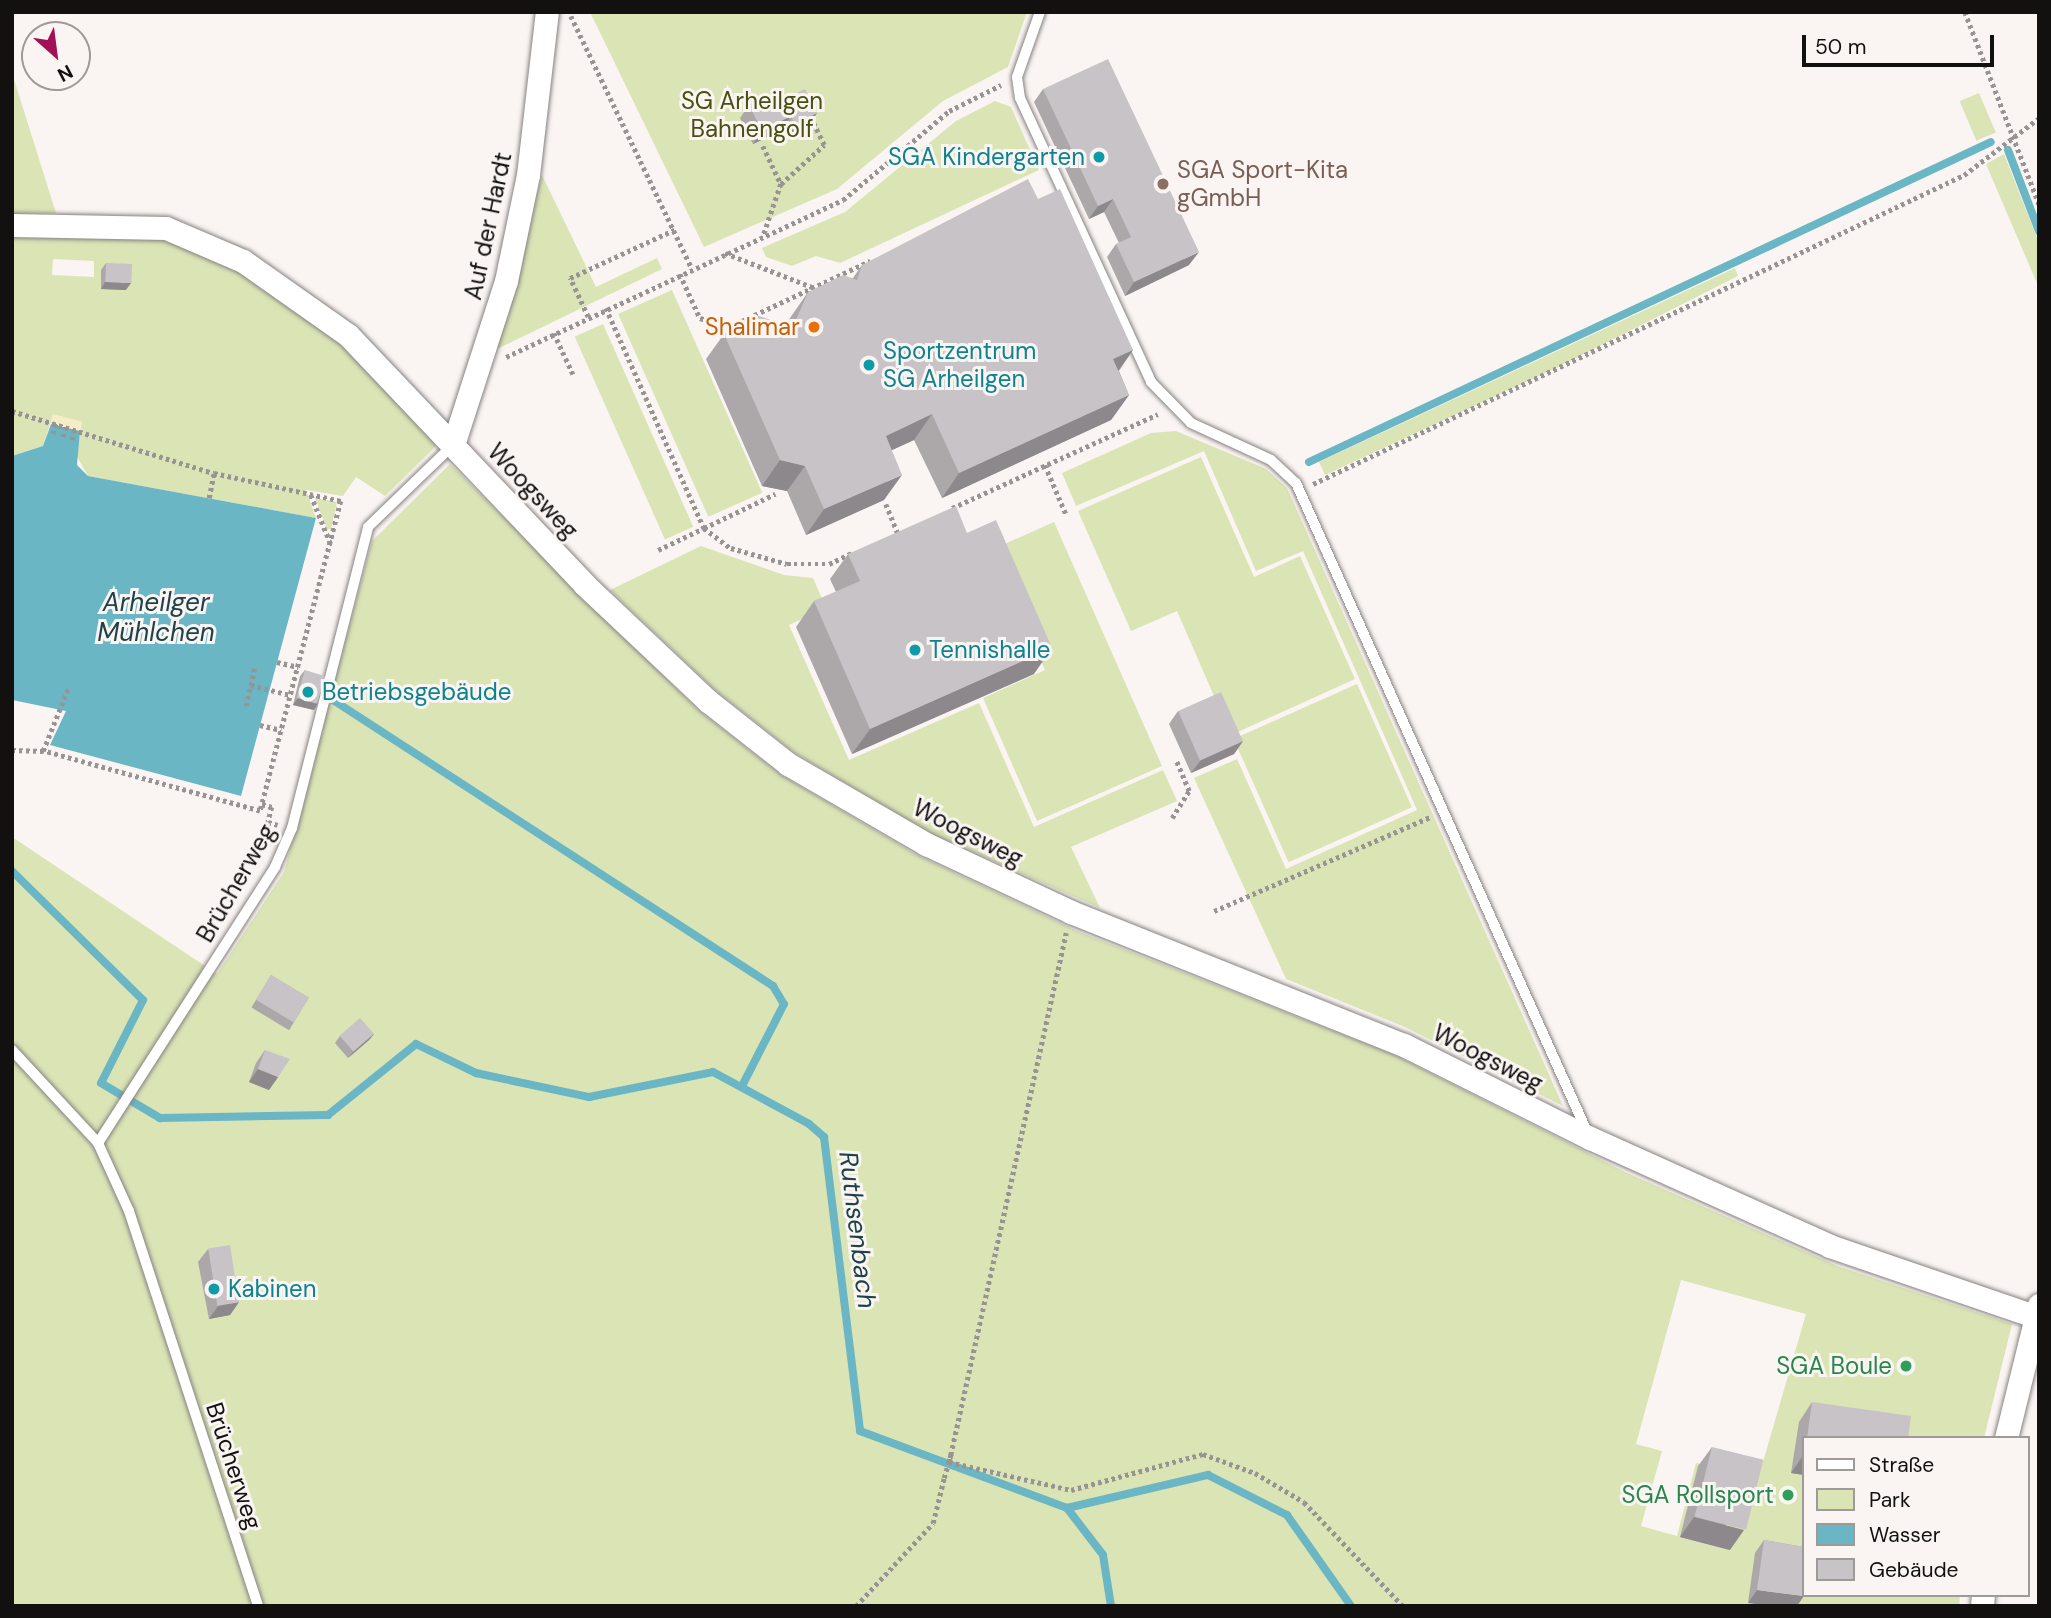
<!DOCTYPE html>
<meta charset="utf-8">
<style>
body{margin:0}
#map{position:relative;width:2051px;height:1618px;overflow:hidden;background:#faf5f3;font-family:"DM Sans",sans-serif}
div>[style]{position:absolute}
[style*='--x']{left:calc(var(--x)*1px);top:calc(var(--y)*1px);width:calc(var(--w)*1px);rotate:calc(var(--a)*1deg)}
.green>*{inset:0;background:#dae4b5;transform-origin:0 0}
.sand>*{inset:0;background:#f6edc7;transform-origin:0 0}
.water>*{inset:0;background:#6bb6c4}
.stream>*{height:8px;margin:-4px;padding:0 4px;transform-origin:4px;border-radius:4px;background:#6bb6c4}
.path>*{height:4.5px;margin-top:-2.25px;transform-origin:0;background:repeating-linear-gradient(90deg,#989493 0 3.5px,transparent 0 7px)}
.roads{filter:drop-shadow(0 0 2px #868280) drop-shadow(0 0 2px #868280)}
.service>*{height:10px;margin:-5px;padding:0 5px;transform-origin:5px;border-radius:5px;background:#fff}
.minor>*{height:23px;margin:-11.5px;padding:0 11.5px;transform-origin:11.5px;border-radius:11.5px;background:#fff}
.path-bridge>*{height:4.5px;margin-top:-2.25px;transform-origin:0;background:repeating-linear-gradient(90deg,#989493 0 3.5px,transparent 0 7px)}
.wall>*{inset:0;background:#aca8aa;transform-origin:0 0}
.shaded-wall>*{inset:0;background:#8c888b}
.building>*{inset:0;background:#c8c3c6;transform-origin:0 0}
.dots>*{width:19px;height:19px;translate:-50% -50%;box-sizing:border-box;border:4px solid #faf5f3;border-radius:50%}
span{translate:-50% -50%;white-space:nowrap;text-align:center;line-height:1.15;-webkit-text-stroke:6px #faf5f3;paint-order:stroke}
.park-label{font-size:24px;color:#47500e}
.culture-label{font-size:24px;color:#0d838f}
.right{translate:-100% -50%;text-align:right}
.left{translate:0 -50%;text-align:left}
.education-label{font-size:24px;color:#785e54}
.street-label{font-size:24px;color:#121110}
.food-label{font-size:24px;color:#c56008}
.leisure-label{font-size:24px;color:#27864d}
.water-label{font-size:26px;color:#1e4249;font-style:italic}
.frame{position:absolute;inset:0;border:14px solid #121110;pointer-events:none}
.legend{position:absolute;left:1802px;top:1436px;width:228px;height:161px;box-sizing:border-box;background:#faf5f3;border:2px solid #9d9a98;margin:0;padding:9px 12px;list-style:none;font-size:21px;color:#121110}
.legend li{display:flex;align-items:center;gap:14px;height:35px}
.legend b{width:35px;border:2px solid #9d9a98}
.north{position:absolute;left:21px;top:21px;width:70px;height:70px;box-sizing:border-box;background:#faf5f3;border:2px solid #9d9a98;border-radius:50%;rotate:152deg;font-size:19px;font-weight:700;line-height:28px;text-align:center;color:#121110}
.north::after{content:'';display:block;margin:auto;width:24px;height:32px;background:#a21156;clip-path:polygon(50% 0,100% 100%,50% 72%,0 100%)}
.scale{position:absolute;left:1802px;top:35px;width:192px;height:32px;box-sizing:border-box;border:4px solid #121110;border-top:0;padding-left:9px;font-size:21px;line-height:24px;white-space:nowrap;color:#121110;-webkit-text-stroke:5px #faf5f3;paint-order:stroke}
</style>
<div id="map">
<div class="green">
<i style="clip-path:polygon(590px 12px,1027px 12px,1008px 67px,943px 101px,837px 189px,704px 247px)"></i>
<i style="clip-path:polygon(12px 73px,56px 213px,12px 214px)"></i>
<i style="left:1979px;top:93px;width:43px;height:21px;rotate:67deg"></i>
<i style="clip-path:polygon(995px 101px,1011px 107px,1039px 170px,840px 263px,816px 256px,792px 266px,766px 257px,762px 248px,845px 212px,956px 121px)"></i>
<i style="clip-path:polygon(2004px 154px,2039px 243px,2039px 288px,1986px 164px)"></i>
<i style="clip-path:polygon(542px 175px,596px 287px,657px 258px,662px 269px,495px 350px)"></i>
<i style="clip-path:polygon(evenodd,12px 235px,166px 239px,226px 262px,343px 346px,438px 440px,435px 447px,385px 496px,356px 477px,343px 496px,306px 490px,316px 518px,88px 476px,76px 455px,82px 422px,53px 415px,43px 446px,12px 456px,12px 235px,53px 259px,94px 261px,94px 277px,52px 275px,53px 259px)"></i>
<i style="clip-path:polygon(1735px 268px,1738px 276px,1554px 369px,1325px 475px,1319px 462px)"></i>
<i style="left:672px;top:290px;width:222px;height:59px;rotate:66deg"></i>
<i style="left:603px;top:324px;width:222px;height:31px;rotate:66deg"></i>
<i style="clip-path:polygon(1176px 431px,1266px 469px,1287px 488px,1563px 1106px,1405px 1027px,1286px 979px,1194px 778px,1237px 759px,1286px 869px,1417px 810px,1303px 551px,1256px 571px,1204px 451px,1076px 506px,1062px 473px,1151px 433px)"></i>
<i style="clip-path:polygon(1201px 457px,1254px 577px,1300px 556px,1355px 679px,1231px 735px,1177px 611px,1131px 631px,1078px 511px)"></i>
<i style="clip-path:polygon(evenodd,450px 464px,697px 709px,781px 775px,917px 855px,1077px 931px,1395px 1055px,1625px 1172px,1840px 1267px,2012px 1324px,1984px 1438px,1804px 1438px,1804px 1595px,1960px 1595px,1959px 1606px,12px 1606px,12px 837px,217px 974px,284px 872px,372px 541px,450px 464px,1681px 1280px,1806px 1314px,1758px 1479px,1696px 1463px,1677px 1536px,1641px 1526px,1662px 1451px,1636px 1444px,1681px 1280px)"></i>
<i style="clip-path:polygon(315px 498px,337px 502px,331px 529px,327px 529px)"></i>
<i style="clip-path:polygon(1054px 522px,1162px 766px,1037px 821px,983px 698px,1045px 670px,991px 550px)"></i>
<i style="clip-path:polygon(701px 546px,784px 575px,813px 578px,826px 608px,789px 625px,849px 760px,979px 703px,1034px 827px,1163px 770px,1177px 801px,1071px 847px,1100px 908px,932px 834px,795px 753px,714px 689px,610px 590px)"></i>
<i style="left:1357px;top:684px;width:135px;height:135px;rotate:66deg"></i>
</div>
<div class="sand">
<i style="left:53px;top:414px;width:30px;height:10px;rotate:15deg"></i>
</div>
<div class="water">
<i style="clip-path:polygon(51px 424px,80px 431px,77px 465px,88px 476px,316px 518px,241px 796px,50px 745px,66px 711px,12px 700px,12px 456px,43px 446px)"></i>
</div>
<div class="stream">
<i style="--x:2008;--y:150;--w:87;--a:69.1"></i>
<i style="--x:1309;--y:462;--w:753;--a:-25.14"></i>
<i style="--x:333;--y:700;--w:525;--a:33.02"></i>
<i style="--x:773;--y:986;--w:21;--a:59"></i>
<i style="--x:784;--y:1004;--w:92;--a:117.1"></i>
<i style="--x:12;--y:871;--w:184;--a:44.6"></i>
<i style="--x:143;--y:1000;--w:93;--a:116.8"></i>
<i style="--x:101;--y:1083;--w:69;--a:30.7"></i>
<i style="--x:160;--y:1118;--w:168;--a:-1"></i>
<i style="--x:328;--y:1115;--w:113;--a:-38.9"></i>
<i style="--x:416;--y:1044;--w:67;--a:25.8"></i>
<i style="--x:476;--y:1073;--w:116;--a:12"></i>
<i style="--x:589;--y:1097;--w:126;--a:-11.4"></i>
<i style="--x:713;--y:1072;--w:109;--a:28.4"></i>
<i style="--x:809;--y:1124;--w:20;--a:41"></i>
<i style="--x:824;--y:1137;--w:296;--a:83"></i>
<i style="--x:860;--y:1431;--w:221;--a:20.4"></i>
<i style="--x:1067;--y:1508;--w:59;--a:52.5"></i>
<i style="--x:1103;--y:1555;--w:52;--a:81.1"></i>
<i style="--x:1067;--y:1508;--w:145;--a:-13.2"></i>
<i style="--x:1208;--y:1475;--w:89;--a:26.9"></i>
<i style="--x:1287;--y:1515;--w:111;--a:54.9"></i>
</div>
<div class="path">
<i style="--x:1965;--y:12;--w:206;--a:68.9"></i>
<i style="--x:571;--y:16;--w:280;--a:64.4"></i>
<i style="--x:763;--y:146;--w:42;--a:64.7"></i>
<i style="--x:781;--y:184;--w:53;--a:108.8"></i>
<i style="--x:781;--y:184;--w:58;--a:-42.2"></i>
<i style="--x:824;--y:145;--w:32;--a:-116"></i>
<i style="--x:725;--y:253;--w:97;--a:21.3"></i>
<i style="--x:680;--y:274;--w:48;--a:65.6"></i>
<i style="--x:700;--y:318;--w:30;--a:17"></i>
<i style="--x:729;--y:327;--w:156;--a:-25.1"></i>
<i style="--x:606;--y:308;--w:241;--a:66"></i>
<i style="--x:704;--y:528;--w:79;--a:-25.6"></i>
<i style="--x:588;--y:317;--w:43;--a:-114.8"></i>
<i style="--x:570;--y:278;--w:115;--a:-24.8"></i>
<i style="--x:554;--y:333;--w:47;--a:65.1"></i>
<i style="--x:506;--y:357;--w:372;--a:-25"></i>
<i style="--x:843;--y:200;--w:138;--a:-40"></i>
<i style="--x:949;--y:111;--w:58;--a:-26.6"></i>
<i style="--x:12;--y:411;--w:211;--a:17.1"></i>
<i style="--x:214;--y:473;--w:130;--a:12.4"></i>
<i style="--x:341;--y:501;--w:320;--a:104.6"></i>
<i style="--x:260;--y:811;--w:225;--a:-164.5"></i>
<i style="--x:43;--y:751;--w:70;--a:-68.2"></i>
<i style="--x:53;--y:434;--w:12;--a:-76"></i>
<i style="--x:63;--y:437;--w:12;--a:-76"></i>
<i style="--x:72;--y:440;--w:13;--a:-77"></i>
<i style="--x:1045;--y:465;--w:53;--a:66.8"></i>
<i style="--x:1313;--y:484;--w:721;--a:-25.39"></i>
<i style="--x:1964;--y:175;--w:94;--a:-37.2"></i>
<i style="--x:311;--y:495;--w:51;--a:68"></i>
<i style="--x:209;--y:498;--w:25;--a:-79"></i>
<i style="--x:886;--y:504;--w:31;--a:68"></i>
<i style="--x:952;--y:508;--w:226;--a:-24.5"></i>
<i style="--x:658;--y:550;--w:51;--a:-25.6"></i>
<i style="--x:704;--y:528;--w:34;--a:37"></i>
<i style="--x:731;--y:548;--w:58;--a:15.9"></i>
<i style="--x:787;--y:564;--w:42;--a:0"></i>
<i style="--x:829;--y:564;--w:25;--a:-26"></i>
<i style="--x:277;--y:662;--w:22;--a:13"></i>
<i style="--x:251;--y:685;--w:40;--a:14.4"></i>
<i style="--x:246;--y:706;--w:41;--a:-77.3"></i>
<i style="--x:260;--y:725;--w:22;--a:13"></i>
<i style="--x:12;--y:750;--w:31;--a:2"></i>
<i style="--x:262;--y:804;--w:10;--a:17"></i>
<i style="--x:272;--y:807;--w:16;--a:105"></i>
<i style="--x:268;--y:822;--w:10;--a:17"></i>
<i style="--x:1172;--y:818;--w:32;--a:-58"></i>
<i style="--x:1189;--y:791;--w:34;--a:-113"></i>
<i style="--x:1214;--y:911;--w:236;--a:-23.5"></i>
<i style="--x:949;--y:1462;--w:542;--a:-77.53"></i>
<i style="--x:949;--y:1462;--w:125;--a:12.9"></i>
<i style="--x:1071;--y:1490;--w:137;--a:-15.3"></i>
<i style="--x:1203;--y:1454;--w:55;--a:20.1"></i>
<i style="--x:1255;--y:1473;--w:57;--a:30.6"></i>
<i style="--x:1304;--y:1502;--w:144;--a:46.4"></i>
<i style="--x:856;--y:1606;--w:113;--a:-47.1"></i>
<i style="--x:933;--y:1523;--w:46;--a:-76.3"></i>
</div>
<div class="roads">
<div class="service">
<i style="--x:1040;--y:12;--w:69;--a:109.5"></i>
<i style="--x:1017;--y:77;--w:21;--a:82"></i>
<i style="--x:1020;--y:98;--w:313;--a:65.2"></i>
<i style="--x:1151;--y:382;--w:57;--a:45.7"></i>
<i style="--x:1191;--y:423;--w:88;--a:24.8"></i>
<i style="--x:1271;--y:460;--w:34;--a:43"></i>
<i style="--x:1296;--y:483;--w:713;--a:65.84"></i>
<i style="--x:12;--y:1050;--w:127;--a:47.2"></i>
<i style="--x:98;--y:1143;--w:75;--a:65.5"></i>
<i style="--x:129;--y:1211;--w:416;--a:71.9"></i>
<i style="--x:98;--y:1143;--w:328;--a:-57.3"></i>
<i style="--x:275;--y:867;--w:43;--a:-66.4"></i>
<i style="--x:292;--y:828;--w:310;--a:-75.8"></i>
<i style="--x:368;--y:527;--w:118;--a:-44"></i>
</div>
<div class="minor">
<i style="--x:12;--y:225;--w:154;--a:1.1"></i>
<i style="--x:166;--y:228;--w:84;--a:23.2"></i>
<i style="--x:243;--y:261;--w:128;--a:35.2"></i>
<i style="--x:348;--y:335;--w:344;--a:46.5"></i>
<i style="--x:585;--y:585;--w:169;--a:43.3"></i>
<i style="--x:708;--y:701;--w:102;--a:38.2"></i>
<i style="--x:788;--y:764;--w:160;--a:30.1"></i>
<i style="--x:926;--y:844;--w:160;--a:25.1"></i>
<i style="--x:1071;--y:912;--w:359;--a:21.8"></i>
<i style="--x:1404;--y:1045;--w:208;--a:26.6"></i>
<i style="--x:1590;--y:1138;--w:263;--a:24.2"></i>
<i style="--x:1830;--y:1246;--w:217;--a:18.9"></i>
<i style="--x:453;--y:445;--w:172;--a:-72.1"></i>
<i style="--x:506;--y:281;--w:108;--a:-78.3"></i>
<i style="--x:528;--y:175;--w:164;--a:-83.4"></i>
<i style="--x:2006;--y:1438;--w:137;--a:-76.1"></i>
<i style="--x:1982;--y:1606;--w:11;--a:-85"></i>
</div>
</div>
<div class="path-bridge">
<i style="--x:944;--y:1478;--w:26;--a:-74"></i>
</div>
<div class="wall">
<i style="clip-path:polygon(1043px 89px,1189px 265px,1125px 296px,1107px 257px,1116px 244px,1119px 243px,1104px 212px,1089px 219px,1034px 102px)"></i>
<i style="clip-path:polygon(784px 99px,817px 113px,808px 127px,786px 138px,782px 130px,753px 144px,740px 118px,749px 105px)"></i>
<i style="clip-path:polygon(1038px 199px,1133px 350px,1119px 371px,1129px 395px,1111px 420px,942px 498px,914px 440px,892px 450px,884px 500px,806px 535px,787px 491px,762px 486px,706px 359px,724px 334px,787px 325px,790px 318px,808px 292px,853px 278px,862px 265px)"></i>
<i style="clip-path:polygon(106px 263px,126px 290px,101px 289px,101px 270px)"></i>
<i style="clip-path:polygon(967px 533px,1034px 674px,852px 754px,796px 627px,814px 601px,836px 592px,830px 579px,848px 554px)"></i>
<i style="clip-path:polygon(305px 670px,318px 703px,314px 710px,293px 705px,300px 676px)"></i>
<i style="clip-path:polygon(1178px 711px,1243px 741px,1234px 754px,1191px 773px,1169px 724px)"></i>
<i style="left:271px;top:975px;width:44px;height:38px;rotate:31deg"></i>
<i style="clip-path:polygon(374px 1034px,369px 1040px,348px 1058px,335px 1043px,340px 1036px)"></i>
<i style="clip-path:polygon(265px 1050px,278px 1077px,269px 1090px,249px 1082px,256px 1063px)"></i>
<i style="clip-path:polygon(208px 1249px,239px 1302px,230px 1315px,209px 1319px,198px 1262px)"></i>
<i style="clip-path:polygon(1812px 1402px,1908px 1438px,1804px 1438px,1804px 1475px,1791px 1473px,1799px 1422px)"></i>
<i style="clip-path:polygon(1712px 1447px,1730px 1550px,1680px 1537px,1698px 1466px)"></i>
<i style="clip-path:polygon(1764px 1540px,1804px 1547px,1748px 1603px,1755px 1553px)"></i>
</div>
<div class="shaded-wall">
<i style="clip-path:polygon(817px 113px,808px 127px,786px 138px,795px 125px)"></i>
<i style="clip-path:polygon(791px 116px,782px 130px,753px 144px,762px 131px)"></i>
<i style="clip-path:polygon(1113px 199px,1104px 212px,1089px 219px,1098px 206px)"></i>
<i style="clip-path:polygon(1199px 252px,1189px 265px,1125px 296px,1134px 282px)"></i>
<i style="clip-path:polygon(105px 282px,131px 283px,126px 290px,101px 289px)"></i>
<i style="clip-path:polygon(1133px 350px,1115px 375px,1113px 359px)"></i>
<i style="clip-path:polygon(1129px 395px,1111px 420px,942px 498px,959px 473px)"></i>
<i style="clip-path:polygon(932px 414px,914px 440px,868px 461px,886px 436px)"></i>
<i style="clip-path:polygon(780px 460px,805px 466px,787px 491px,762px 486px)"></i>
<i style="clip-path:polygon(902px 475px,884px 500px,806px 535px,824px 509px)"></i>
<i style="clip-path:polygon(1052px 648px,1034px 674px,852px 754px,870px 729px)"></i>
<i style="clip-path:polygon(298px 698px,318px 703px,314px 710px,293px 705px)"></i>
<i style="clip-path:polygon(1243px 741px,1234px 754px,1191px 773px,1201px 760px)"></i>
<i style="clip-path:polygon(374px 1034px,369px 1040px,348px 1058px,353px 1052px)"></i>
<i style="clip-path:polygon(258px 1069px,278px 1077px,269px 1090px,249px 1082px)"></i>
<i style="clip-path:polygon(239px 1302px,230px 1315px,209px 1319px,218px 1306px)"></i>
<i style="clip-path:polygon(1804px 1454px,1804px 1475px,1791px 1473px)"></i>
<i style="clip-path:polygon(1694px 1517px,1744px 1530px,1730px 1550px,1680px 1537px)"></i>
<i style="clip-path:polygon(1757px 1590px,1804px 1596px,1797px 1606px,1769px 1606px,1748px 1603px)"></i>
</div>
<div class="building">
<i style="clip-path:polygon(1108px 59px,1199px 252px,1134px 282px,1116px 244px,1131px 237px,1113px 199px,1098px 206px,1043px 89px)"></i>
<i style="clip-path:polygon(805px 89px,817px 113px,795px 125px,791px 116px,762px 131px,749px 105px,780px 90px,784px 99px)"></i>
<i style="clip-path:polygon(1028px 179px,1038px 199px,1060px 189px,1133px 350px,1113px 359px,1129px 395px,959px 473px,932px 414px,886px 436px,902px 475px,824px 509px,805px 466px,780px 460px,724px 334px,759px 316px,793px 327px,808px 292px,843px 275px,857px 280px,862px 265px)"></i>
<i style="left:106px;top:263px;width:26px;height:19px;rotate:2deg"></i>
<i style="clip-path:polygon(956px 506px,967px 533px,996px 520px,1052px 648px,870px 729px,814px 601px,860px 581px,848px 554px)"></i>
<i style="left:305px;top:670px;width:21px;height:29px;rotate:17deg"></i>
<i style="left:1221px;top:692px;width:54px;height:47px;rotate:66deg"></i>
<i style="left:271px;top:975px;width:44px;height:29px;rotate:31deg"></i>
<i style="left:360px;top:1018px;width:21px;height:27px;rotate:49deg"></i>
<i style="clip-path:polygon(265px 1050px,290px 1059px,278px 1077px,258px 1069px)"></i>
<i style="left:230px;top:1245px;width:58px;height:22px;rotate:81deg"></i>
<i style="clip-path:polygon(1812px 1402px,1911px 1416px,1908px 1438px,1807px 1438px)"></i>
<i style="left:1712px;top:1447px;width:53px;height:72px;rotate:14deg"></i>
<i style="clip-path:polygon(1764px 1540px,1804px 1547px,1804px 1596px,1757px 1590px)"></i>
</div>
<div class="dots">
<i style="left:1099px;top:157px;background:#0f9aa8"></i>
<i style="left:1163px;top:184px;background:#8d6e63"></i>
<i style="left:814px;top:327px;background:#e8710a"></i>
<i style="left:869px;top:365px;background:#0f9aa8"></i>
<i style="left:915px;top:650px;background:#0f9aa8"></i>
<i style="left:308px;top:692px;background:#0f9aa8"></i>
<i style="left:214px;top:1289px;background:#0f9aa8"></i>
<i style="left:1906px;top:1366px;background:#2e9e5b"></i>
<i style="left:1788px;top:1495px;background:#2e9e5b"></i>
</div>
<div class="park-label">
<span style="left:752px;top:115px">SG Arheilgen<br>Bahnengolf</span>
</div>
<div class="culture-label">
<span class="right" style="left:1085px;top:157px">SGA Kindergarten</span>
<span class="left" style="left:883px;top:365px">Sportzentrum<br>SG Arheilgen</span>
<span class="left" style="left:929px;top:650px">Tennishalle</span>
<span class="left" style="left:322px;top:692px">Betriebsgebäude</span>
<span class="left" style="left:228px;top:1289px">Kabinen</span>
</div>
<div class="education-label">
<span class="left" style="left:1177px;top:184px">SGA Sport-Kita<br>gGmbH</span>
</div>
<div class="street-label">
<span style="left:488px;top:226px;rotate:-78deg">Auf der Hardt</span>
<span style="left:533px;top:491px;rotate:47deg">Woogsweg</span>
<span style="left:968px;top:833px;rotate:27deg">Woogsweg</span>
<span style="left:236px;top:883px;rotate:-60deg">Brücherweg</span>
<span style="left:1488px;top:1058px;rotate:27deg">Woogsweg</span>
<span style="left:234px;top:1466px;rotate:72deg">Brücherweg</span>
</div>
<div class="food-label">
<span class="right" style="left:800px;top:327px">Shalimar</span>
</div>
<div class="leisure-label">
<span class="right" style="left:1892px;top:1366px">SGA Boule</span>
<span class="right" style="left:1774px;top:1495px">SGA Rollsport</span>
</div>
<div class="water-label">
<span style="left:156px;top:618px">Arheilger<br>Mühlchen</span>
<span style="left:857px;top:1230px;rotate:83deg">Ruthsenbach</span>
</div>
<div class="frame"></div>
<ul class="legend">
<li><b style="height:9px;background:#fff"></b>Straße</li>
<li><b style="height:19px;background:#dae4b5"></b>Park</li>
<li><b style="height:19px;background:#6bb6c4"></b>Wasser</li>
<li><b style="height:19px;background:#c8c3c6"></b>Gebäude</li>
</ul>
<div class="north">N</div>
<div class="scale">50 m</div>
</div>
